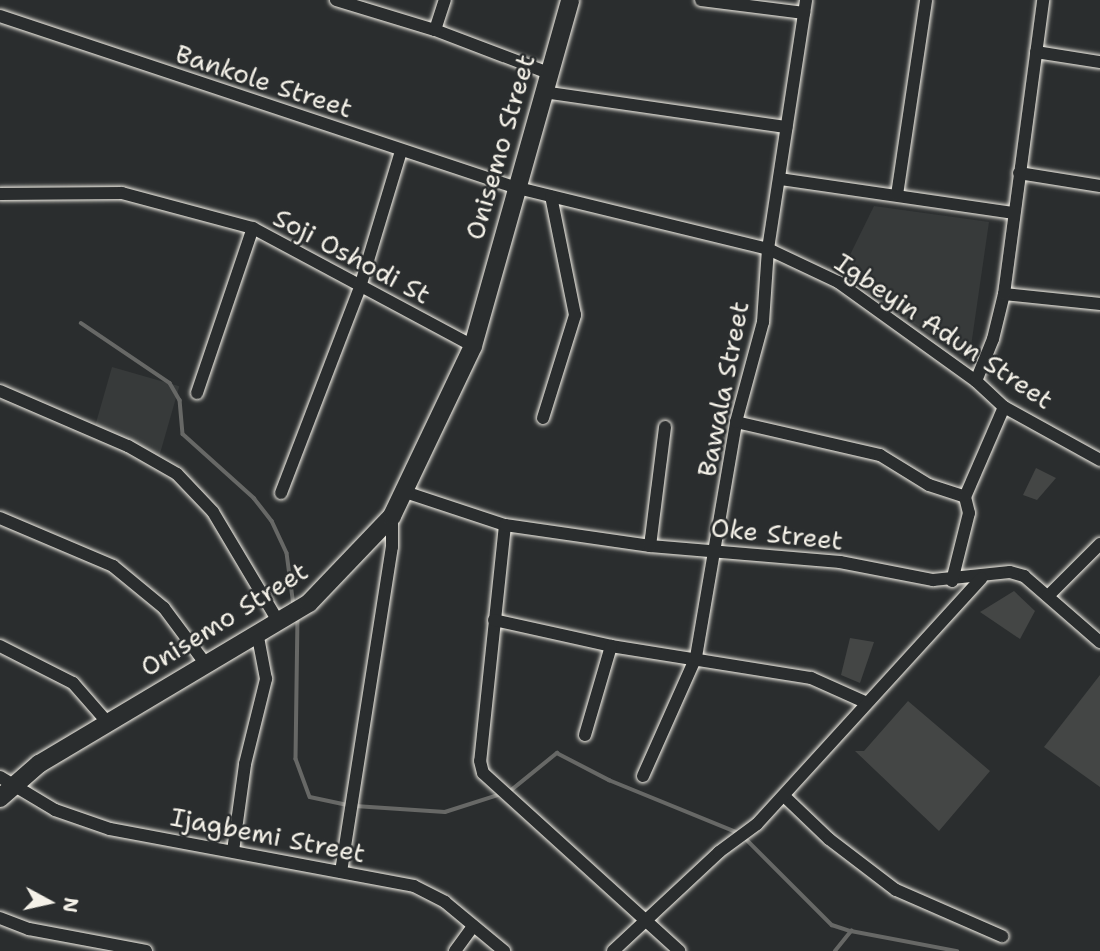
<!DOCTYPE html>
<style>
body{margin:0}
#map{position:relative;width:1100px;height:951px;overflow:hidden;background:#2a2d2e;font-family:"Shantell Sans",sans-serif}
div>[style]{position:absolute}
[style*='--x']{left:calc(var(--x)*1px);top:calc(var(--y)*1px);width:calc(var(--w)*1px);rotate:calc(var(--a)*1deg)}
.built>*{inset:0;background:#373a3a;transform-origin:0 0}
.green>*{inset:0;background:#444645}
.stream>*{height:3.5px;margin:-1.75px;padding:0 1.75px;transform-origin:1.75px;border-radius:1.75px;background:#676866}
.roads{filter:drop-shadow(0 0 2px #f4f1e8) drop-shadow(0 0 2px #f4f1e8)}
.street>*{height:12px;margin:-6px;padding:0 6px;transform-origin:6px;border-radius:6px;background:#2a2d2e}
.secondary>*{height:18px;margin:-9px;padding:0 9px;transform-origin:9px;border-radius:9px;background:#2a2d2e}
span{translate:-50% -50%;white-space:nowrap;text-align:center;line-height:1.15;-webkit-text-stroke:5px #2a2d2e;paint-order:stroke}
.street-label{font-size:26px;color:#f4f1e8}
.north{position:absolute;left:14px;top:867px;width:70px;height:70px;-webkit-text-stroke:5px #2a2d2e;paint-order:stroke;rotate:98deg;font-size:19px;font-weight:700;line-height:28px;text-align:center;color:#f4f1e8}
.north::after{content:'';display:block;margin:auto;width:24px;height:32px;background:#f4f1e8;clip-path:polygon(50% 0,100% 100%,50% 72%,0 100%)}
</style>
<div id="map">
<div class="built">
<i style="clip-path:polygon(874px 206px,989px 222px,969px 360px,847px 279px,847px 261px)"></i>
<i style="left:112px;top:367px;width:70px;height:74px;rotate:16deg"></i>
</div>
<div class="green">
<i style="clip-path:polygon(1036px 468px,1056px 478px,1037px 500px,1023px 495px)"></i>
<i style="clip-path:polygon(1014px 591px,1035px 611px,1020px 639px,980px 612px)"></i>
<i style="clip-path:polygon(850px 638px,874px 642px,860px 683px,841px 675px)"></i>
<i style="clip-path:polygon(1100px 675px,1100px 787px,1044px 747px)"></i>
<i style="clip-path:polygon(908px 701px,990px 771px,939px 831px,855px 751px,864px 751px)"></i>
</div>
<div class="stream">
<i style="--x:81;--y:323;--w:107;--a:34"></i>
<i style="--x:170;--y:383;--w:20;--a:60"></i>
<i style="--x:180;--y:400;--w:34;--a:85"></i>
<i style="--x:183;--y:434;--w:96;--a:42"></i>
<i style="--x:254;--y:498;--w:29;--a:52"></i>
<i style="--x:272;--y:521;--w:35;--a:65"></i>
<i style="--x:287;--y:553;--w:53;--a:82.5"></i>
<i style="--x:298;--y:616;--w:143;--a:90.8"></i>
<i style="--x:296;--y:759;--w:40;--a:69.8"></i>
<i style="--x:310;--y:797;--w:38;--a:12"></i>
<i style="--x:509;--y:792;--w:62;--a:-39.1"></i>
<i style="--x:557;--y:753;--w:59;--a:27.4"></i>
<i style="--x:609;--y:780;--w:140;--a:22.2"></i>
<i style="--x:355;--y:806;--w:90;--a:3.8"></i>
<i style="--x:445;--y:812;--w:59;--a:-17.8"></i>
<i style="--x:745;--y:838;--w:123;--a:45"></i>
<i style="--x:832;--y:925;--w:20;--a:18"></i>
<i style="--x:835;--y:951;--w:26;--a:-51"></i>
<i style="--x:851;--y:931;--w:108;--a:10.7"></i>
</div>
<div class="roads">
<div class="street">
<i style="--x:336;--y:0;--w:103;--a:16.9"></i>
<i style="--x:435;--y:30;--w:121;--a:20.8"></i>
<i style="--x:701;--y:0;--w:104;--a:7.2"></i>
<i style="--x:0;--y:16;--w:542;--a:18.4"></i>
<i style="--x:514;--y:187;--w:261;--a:13.7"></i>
<i style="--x:768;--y:249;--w:77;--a:25.2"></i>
<i style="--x:838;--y:282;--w:170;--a:35.7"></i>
<i style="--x:976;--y:381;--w:38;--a:43"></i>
<i style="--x:1004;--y:407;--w:110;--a:28.9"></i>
<i style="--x:435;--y:30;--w:32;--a:-72"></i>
<i style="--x:1036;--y:52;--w:65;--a:8.9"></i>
<i style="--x:543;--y:92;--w:246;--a:8.2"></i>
<i style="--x:1019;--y:173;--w:82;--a:9.1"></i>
<i style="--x:780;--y:179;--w:236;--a:8.3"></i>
<i style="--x:0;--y:194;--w:122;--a:-0.5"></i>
<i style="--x:122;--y:193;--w:136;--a:15"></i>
<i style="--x:253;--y:228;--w:250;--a:28.2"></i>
<i style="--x:897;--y:195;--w:197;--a:-81.5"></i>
<i style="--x:1004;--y:294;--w:97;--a:5.9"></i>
<i style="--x:976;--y:381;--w:45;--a:-68"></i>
<i style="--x:993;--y:339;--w:46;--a:-76.3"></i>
<i style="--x:1004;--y:294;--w:297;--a:-82.4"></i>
<i style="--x:0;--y:391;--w:139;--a:23.3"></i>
<i style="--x:128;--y:446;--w:56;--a:29.7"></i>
<i style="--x:177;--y:474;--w:52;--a:46.5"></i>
<i style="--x:213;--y:512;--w:127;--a:59.2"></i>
<i style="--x:197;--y:393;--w:174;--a:-71.3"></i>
<i style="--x:543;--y:418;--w:108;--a:-72.7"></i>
<i style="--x:575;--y:315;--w:121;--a:-101.4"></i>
<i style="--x:736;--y:422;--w:148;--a:12.9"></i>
<i style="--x:880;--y:455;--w:57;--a:31.5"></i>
<i style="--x:929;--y:485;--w:38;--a:18"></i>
<i style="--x:405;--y:492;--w:105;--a:18.3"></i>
<i style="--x:505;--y:525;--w:237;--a:96"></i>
<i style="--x:480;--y:761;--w:12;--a:76"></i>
<i style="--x:483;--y:773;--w:265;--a:42.2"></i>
<i style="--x:281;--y:493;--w:221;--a:-69"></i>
<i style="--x:360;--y:287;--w:142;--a:-73.2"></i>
<i style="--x:0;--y:518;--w:123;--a:23"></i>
<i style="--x:113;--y:566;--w:66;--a:39.5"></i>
<i style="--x:164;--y:608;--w:69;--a:53.3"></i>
<i style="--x:505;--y:525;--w:147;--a:8.2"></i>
<i style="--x:650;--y:546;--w:191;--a:4.8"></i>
<i style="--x:840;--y:562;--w:95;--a:11"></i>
<i style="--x:933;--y:580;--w:77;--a:-5.9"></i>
<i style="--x:1010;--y:572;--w:15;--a:16"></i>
<i style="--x:1024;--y:576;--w:101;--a:41"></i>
<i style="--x:650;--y:546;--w:120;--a:-82.8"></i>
<i style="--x:952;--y:581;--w:70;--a:-76"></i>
<i style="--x:969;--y:513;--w:16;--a:-104"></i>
<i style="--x:965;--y:497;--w:98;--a:-66.6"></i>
<i style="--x:1048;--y:596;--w:74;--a:-45"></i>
<i style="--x:494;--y:620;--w:120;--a:12.5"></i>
<i style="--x:611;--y:646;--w:203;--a:9.1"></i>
<i style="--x:811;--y:678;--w:59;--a:24"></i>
<i style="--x:0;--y:646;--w:82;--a:26.9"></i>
<i style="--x:73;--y:683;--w:53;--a:48.8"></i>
<i style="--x:585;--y:735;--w:93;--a:-73.7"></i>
<i style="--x:643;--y:776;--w:130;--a:-66"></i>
<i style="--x:696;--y:657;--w:238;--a:-80.3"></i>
<i style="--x:736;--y:422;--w:104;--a:-74.9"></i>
<i style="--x:763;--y:322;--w:73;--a:-86.1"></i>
<i style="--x:768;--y:249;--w:252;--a:-81.3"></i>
<i style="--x:0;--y:777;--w:64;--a:31"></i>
<i style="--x:55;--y:810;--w:58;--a:19.1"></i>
<i style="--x:110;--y:829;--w:309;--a:10.6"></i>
<i style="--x:414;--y:886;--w:35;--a:27"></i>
<i style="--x:445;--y:902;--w:77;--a:39.7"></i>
<i style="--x:784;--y:796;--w:62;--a:43.7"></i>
<i style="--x:829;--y:839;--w:84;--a:37.3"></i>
<i style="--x:896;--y:890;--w:116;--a:23.5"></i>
<i style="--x:233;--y:851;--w:88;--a:-82.1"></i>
<i style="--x:245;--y:764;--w:88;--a:-76.1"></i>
<i style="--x:266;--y:679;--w:48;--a:-100.8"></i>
<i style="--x:341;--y:872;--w:329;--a:-81.1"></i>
<i style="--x:392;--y:547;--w:31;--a:-90"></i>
<i style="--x:0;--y:918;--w:31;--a:21"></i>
<i style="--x:29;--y:929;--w:119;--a:10.6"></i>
<i style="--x:455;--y:951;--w:31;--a:-54"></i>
<i style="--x:613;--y:951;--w:145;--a:-43"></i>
<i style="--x:719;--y:852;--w:47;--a:-36.4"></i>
<i style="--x:757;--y:824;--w:333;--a:-47.6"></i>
</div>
<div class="secondary">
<i style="--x:0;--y:798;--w:52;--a:-41.1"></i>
<i style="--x:39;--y:764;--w:314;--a:-30.8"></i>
<i style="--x:309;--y:603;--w:120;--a:-46.3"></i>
<i style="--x:392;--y:516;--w:188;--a:-64.5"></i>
<i style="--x:473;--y:346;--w:359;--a:-74.3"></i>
</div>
</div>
<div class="street-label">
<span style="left:264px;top:81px;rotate:18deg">Bankole Street</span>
<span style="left:500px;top:147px;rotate:-74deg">Onisemo Street</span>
<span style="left:352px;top:256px;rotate:28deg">Soji Oshodi St</span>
<span style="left:944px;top:331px;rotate:34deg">Igbeyin Adun Street</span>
<span style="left:723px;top:389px;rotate:-79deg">Bawala Street</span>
<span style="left:777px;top:534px;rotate:6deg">Oke Street</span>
<span style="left:224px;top:619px;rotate:-32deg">Onisemo Street</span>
<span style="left:268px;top:835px;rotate:11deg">Ijagbemi Street</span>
</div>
<div class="north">N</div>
</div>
